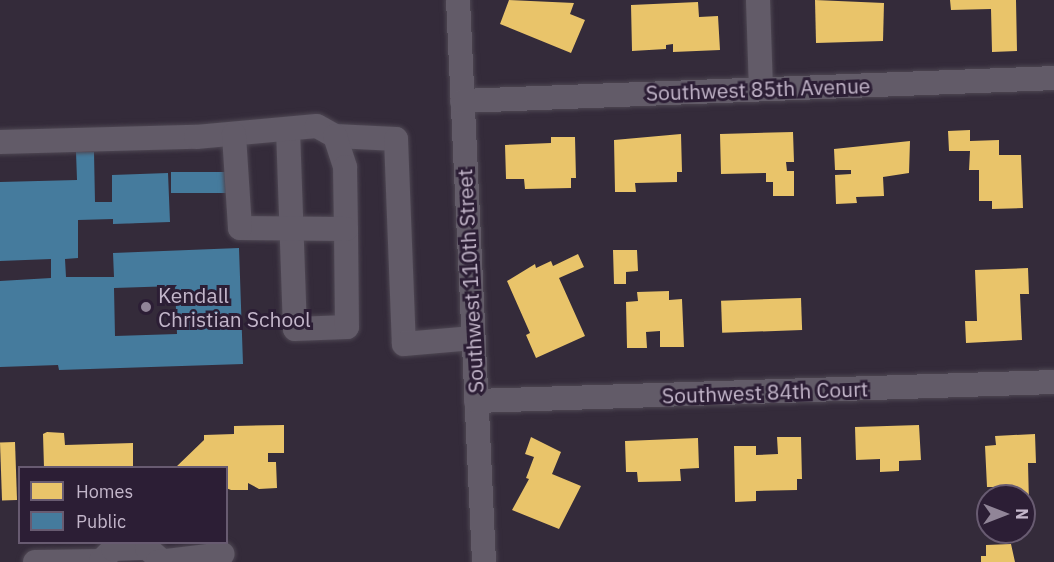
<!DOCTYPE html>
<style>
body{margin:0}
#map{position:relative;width:1054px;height:562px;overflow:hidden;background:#342b3a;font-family:"IBM Plex Sans",sans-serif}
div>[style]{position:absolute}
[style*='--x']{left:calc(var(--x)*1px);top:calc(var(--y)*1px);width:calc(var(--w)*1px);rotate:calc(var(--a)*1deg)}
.homes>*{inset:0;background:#e9c46a;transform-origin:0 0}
.public>*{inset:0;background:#457b9d;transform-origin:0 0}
.roads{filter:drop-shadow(0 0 2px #4e4753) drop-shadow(0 0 2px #4e4753)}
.minor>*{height:24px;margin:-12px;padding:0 12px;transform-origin:12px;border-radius:12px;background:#625b68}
.dots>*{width:16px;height:16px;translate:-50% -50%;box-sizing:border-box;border:3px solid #2c1e35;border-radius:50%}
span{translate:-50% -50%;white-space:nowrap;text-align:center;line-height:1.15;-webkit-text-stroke:6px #2c1e35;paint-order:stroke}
.street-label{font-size:21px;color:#c3b6ca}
.poi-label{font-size:21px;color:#c3b6ca}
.left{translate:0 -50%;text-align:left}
.legend{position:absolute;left:18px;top:466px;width:210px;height:78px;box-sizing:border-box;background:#2c1e35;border:2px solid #685b71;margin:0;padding:8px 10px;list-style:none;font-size:18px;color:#c3b6ca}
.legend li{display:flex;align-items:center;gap:12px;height:30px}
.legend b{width:30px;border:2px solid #685b71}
.north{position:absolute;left:976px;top:484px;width:60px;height:60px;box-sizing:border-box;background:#2c1e35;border:2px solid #685b71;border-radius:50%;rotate:90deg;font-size:16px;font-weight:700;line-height:24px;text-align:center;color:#c3b6ca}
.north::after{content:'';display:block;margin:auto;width:21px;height:27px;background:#918598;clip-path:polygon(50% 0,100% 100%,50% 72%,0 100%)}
</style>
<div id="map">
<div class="homes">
<i style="clip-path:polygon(509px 0,574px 3px,570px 14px,585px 20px,571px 53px,500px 24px)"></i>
<i style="clip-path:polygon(815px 0,884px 3px,883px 41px,816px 43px)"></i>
<i style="clip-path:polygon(950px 0,1016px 0,1017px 51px,992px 52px,991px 9px,951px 10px)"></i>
<i style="clip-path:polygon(698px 2px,699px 17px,718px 16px,720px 50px,673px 52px,673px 44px,666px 45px,666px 49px,632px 51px,631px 5px)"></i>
<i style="clip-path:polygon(970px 130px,970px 141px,999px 140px,999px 155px,1021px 155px,1023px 208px,992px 209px,992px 201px,979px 201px,979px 170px,969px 170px,970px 151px,949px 151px,948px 131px)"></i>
<i style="clip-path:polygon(793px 132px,794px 162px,786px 162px,787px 171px,794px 171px,794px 196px,773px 196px,773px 182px,766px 182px,766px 173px,721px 174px,720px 134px)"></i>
<i style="clip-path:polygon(681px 134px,682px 172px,677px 172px,677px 182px,635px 183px,636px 192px,615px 192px,614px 140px)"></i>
<i style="clip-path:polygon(551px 137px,575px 137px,576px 178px,571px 178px,571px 188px,525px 189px,524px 179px,506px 179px,505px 145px,551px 143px)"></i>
<i style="clip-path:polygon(910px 141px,909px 173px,883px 177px,884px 196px,856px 197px,857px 203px,836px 204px,835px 175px,851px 174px,851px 170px,835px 170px,834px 149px)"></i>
<i style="clip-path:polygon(613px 250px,637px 250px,638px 271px,626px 272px,626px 284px,614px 284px)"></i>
<i style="clip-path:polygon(578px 254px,584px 267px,559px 278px,585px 336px,536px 358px,526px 335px,530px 333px,507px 281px,535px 264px,536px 268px,551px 261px,553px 266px)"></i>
<i style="clip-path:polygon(1028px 268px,1029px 294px,1020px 294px,1022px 340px,966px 343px,965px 321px,977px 321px,975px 270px)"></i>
<i style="clip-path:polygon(669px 291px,669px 300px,682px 299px,684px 347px,660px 347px,660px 331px,646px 332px,647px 348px,627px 348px,626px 302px,638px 301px,637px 292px)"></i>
<i style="left:801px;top:298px;width:32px;height:80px;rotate:88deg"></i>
<i style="clip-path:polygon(284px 425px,284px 453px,268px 453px,268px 462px,276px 462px,277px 488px,259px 489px,248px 483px,248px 490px,231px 490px,226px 488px,226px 468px,175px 468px,204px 440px,204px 435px,234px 434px,234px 426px)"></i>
<i style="clip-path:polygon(919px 425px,921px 460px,899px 461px,899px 471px,880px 472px,880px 459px,856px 460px,855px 427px)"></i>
<i style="clip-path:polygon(47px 432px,64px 433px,65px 445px,133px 443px,133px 468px,44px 468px,43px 434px)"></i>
<i style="clip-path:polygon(1035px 434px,1036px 463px,1028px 463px,1029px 503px,1024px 503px,1024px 496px,996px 496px,996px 487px,987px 487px,985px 446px,996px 445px,995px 436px)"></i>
<i style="clip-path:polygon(531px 437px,561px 452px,552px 474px,581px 486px,559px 529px,512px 510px,529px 479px,526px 478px,534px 457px,525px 454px)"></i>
<i style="clip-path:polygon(777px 437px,801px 437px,802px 479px,797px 479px,797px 490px,756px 491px,756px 501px,735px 502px,734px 446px,756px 446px,756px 455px,778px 454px)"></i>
<i style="clip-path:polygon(698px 438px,699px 468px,680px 469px,681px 481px,638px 482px,637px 472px,626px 472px,625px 441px)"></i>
<i style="left:15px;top:442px;width:58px;height:15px;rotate:88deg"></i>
<i style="clip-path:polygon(1011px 544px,1015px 562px,981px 562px,981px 556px,986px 556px,986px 545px)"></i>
</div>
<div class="public">
<i style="clip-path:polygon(evenodd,76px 152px,94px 152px,95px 202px,112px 202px,112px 175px,168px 173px,170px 222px,113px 224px,113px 219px,78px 220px,78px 258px,65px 259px,66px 277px,114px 277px,113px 253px,239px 248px,243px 364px,59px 370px,58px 365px,0 367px,0 281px,51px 278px,51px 259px,0 261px,0 182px,77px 180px,76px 152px,175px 286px,177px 334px,115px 336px,114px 288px,175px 286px)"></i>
<i style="left:229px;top:172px;width:21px;height:58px;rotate:90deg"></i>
</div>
<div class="roads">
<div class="minor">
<i style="--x:458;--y:0;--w:563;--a:87.35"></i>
<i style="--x:758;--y:0;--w:89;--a:88.1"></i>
<i style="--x:462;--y:101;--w:592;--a:-2.22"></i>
<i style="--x:288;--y:129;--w:200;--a:88"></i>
<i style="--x:295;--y:329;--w:52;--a:-2.2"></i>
<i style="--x:347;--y:327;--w:98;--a:-90.6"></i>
<i style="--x:335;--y:136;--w:61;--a:2.8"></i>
<i style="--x:396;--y:139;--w:205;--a:87.8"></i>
<i style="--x:404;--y:344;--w:69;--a:-5"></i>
<i style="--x:0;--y:142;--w:196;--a:-1.5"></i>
<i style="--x:196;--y:137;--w:121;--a:-5.2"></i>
<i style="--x:317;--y:126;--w:21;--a:29"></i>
<i style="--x:335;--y:136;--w:33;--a:72"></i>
<i style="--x:345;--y:167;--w:62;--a:89.1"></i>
<i style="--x:346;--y:229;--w:106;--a:-179.5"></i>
<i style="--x:240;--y:228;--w:94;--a:-93.7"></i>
<i style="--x:476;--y:401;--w:578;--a:-1.88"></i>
<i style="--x:35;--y:562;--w:66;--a:-0.9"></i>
<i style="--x:101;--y:561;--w:17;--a:-45"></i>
<i style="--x:113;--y:549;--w:34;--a:-2"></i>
<i style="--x:147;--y:548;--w:18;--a:41"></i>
<i style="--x:158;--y:562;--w:65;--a:-7"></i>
</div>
</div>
<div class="dots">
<i style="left:146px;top:307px;background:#918598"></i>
</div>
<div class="street-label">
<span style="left:758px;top:89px;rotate:-2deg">Southwest 85th Avenue</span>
<span style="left:470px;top:281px;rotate:-93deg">Southwest 110th Street</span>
<span style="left:765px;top:392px;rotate:-2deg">Southwest 84th Court</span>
</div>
<div class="poi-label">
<span class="left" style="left:158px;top:307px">Kendall<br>Christian School</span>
</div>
<ul class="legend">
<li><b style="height:16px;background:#e9c46a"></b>Homes</li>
<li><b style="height:16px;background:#457b9d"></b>Public</li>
</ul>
<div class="north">N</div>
</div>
